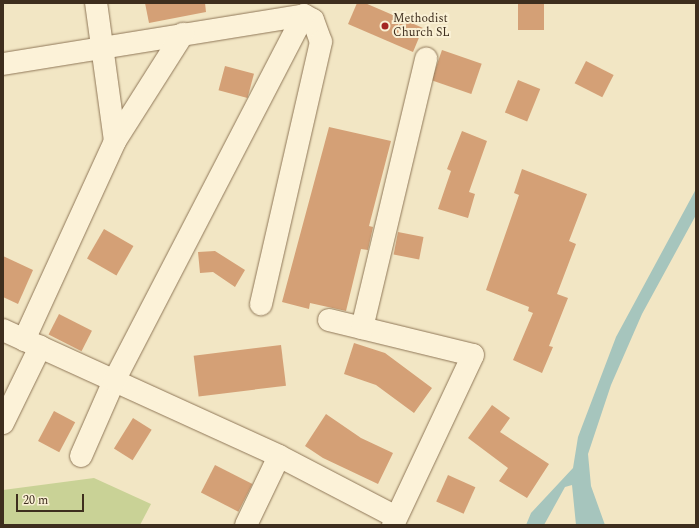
<!DOCTYPE html>
<style>
body{margin:0}
#map{position:relative;width:699px;height:528px;overflow:hidden;background:#f2e6c4;font-family:Spectral,serif}
div>[style]{position:absolute}
[style*='--x']{left:calc(var(--x)*1px);top:calc(var(--y)*1px);width:calc(var(--w)*1px);rotate:calc(var(--a)*1deg)}
.green>*{inset:0;background:#c9d296}
.water>*{inset:0;background:#a6c5bd}
.building>*{inset:0;background:#d4a076;transform-origin:0 0}
.roads{filter:drop-shadow(0 0 1px #8f7758) drop-shadow(0 0 1px #8f7758)}
.minor>*{height:22px;margin:-11px;padding:0 11px;transform-origin:11px;border-radius:11px;background:#fcf2d8}
.dots>*{width:11px;height:11px;translate:-50% -50%;box-sizing:border-box;border:2px solid #f9f0d4;border-radius:50%}
span{translate:-50% -50%;white-space:nowrap;text-align:center;line-height:1.15;-webkit-text-stroke:4px #f9f0d4;paint-order:stroke}
.poi-label{font-size:12px;color:#3e2e1e}
.left{translate:0 -50%;text-align:left}
.frame{position:absolute;inset:0;border:4px solid #3e2e1e;pointer-events:none}
.scale{position:absolute;left:16px;top:494px;width:68px;height:18px;box-sizing:border-box;border:2px solid #3e2e1e;border-top:0;padding-left:5px;font-size:12px;line-height:14px;white-space:nowrap;color:#3e2e1e;-webkit-text-stroke:3px #f9f0d4;paint-order:stroke}
</style>
<div id="map">
<div class="green">
<i style="clip-path:polygon(94px 478px,151px 504px,140px 525px,3px 525px,3px 490px)"></i>
</div>
<div class="water">
<i style="clip-path:polygon(696px 189px,696px 215px,642px 314px,611px 385px,588px 454px,591px 486px,605px 525px,576px 525px,572px 485px,565px 487px,544px 525px,526px 525px,531px 513px,573px 468px,578px 437px,616px 337px)"></i>
</div>
<div class="building">
<i style="clip-path:polygon(145px 3px,205px 3px,206px 12px,149px 23px)"></i>
<i style="clip-path:polygon(357px 3px,365px 3px,423px 28px,413px 52px,348px 24px)"></i>
<i style="left:518px;top:3px;width:26px;height:27px"></i>
<i style="left:442px;top:50px;width:42px;height:32px;rotate:19deg"></i>
<i style="left:586px;top:61px;width:31px;height:25px;rotate:27deg"></i>
<i style="left:225px;top:66px;width:30px;height:25px;rotate:15deg"></i>
<i style="left:518px;top:80px;width:24px;height:35px;rotate:22deg"></i>
<i style="clip-path:polygon(329px 127px,391px 141px,369px 226px,373px 227px,368px 250px,361px 249px,346px 311px,310px 303px,309px 309px,282px 302px)"></i>
<i style="clip-path:polygon(462px 131px,487px 141px,469px 192px,475px 194px,468px 218px,438px 209px,451px 171px,447px 169px)"></i>
<i style="clip-path:polygon(522px 169px,587px 194px,569px 241px,576px 244px,557px 294px,568px 298px,549px 346px,553px 347px,542px 373px,513px 360px,533px 313px,528px 311px,529px 307px,486px 290px,519px 195px,514px 193px)"></i>
<i style="left:104px;top:229px;width:34px;height:34px;rotate:30deg"></i>
<i style="left:398px;top:232px;width:26px;height:23px;rotate:11deg"></i>
<i style="clip-path:polygon(215px 251px,245px 270px,235px 287px,213px 272px,200px 273px,198px 252px)"></i>
<i style="clip-path:polygon(3px 256px,33px 270px,18px 304px,3px 297px)"></i>
<i style="left:59px;top:314px;width:37px;height:23px;rotate:27deg"></i>
<i style="clip-path:polygon(354px 343px,385px 353px,432px 388px,414px 413px,376px 385px,344px 374px)"></i>
<i style="left:281px;top:345px;width:41px;height:88px;rotate:83deg"></i>
<i style="clip-path:polygon(492px 405px,510px 418px,500px 432px,549px 464px,527px 498px,499px 481px,508px 468px,468px 438px)"></i>
<i style="left:54px;top:411px;width:24px;height:34px;rotate:28deg"></i>
<i style="clip-path:polygon(326px 414px,361px 438px,393px 453px,378px 484px,323px 458px,305px 446px)"></i>
<i style="left:133px;top:418px;width:22px;height:36px;rotate:32deg"></i>
<i style="left:215px;top:465px;width:42px;height:31px;rotate:27deg"></i>
<i style="left:448px;top:475px;width:30px;height:29px;rotate:24deg"></i>
</div>
<div class="roads">
<div class="minor">
<i style="--x:3;--y:64;--w:305;--a:-9.2"></i>
<i style="--x:304;--y:15;--w:10;--a:29"></i>
<i style="--x:313;--y:20;--w:23;--a:70"></i>
<i style="--x:321;--y:42;--w:269;--a:102.9"></i>
<i style="--x:115;--y:141;--w:127;--a:-57.6"></i>
<i style="--x:329;--y:320;--w:148;--a:13.7"></i>
<i style="--x:473;--y:355;--w:188;--a:115.2"></i>
<i style="--x:362;--y:328;--w:277;--a:-76.6"></i>
<i style="--x:3;--y:330;--w:303;--a:24.5"></i>
<i style="--x:279;--y:456;--w:132;--a:27.5"></i>
<i style="--x:24;--y:340;--w:219;--a:-65.4"></i>
<i style="--x:115;--y:141;--w:139;--a:-97.8"></i>
<i style="--x:3;--y:423;--w:85;--a:-64"></i>
<i style="--x:81;--y:456;--w:82;--a:-66.3"></i>
<i style="--x:114;--y:381;--w:412;--a:-62.6"></i>
<i style="--x:246;--y:525;--w:76;--a:-64.4"></i>
</div>
</div>
<div class="dots">
<i style="left:385px;top:26px;background:#a42622"></i>
</div>
<div class="poi-label">
<span class="left" style="left:393px;top:26px">Methodist<br>Church SL</span>
</div>
<div class="frame"></div>
<div class="scale">20 m</div>
</div>
